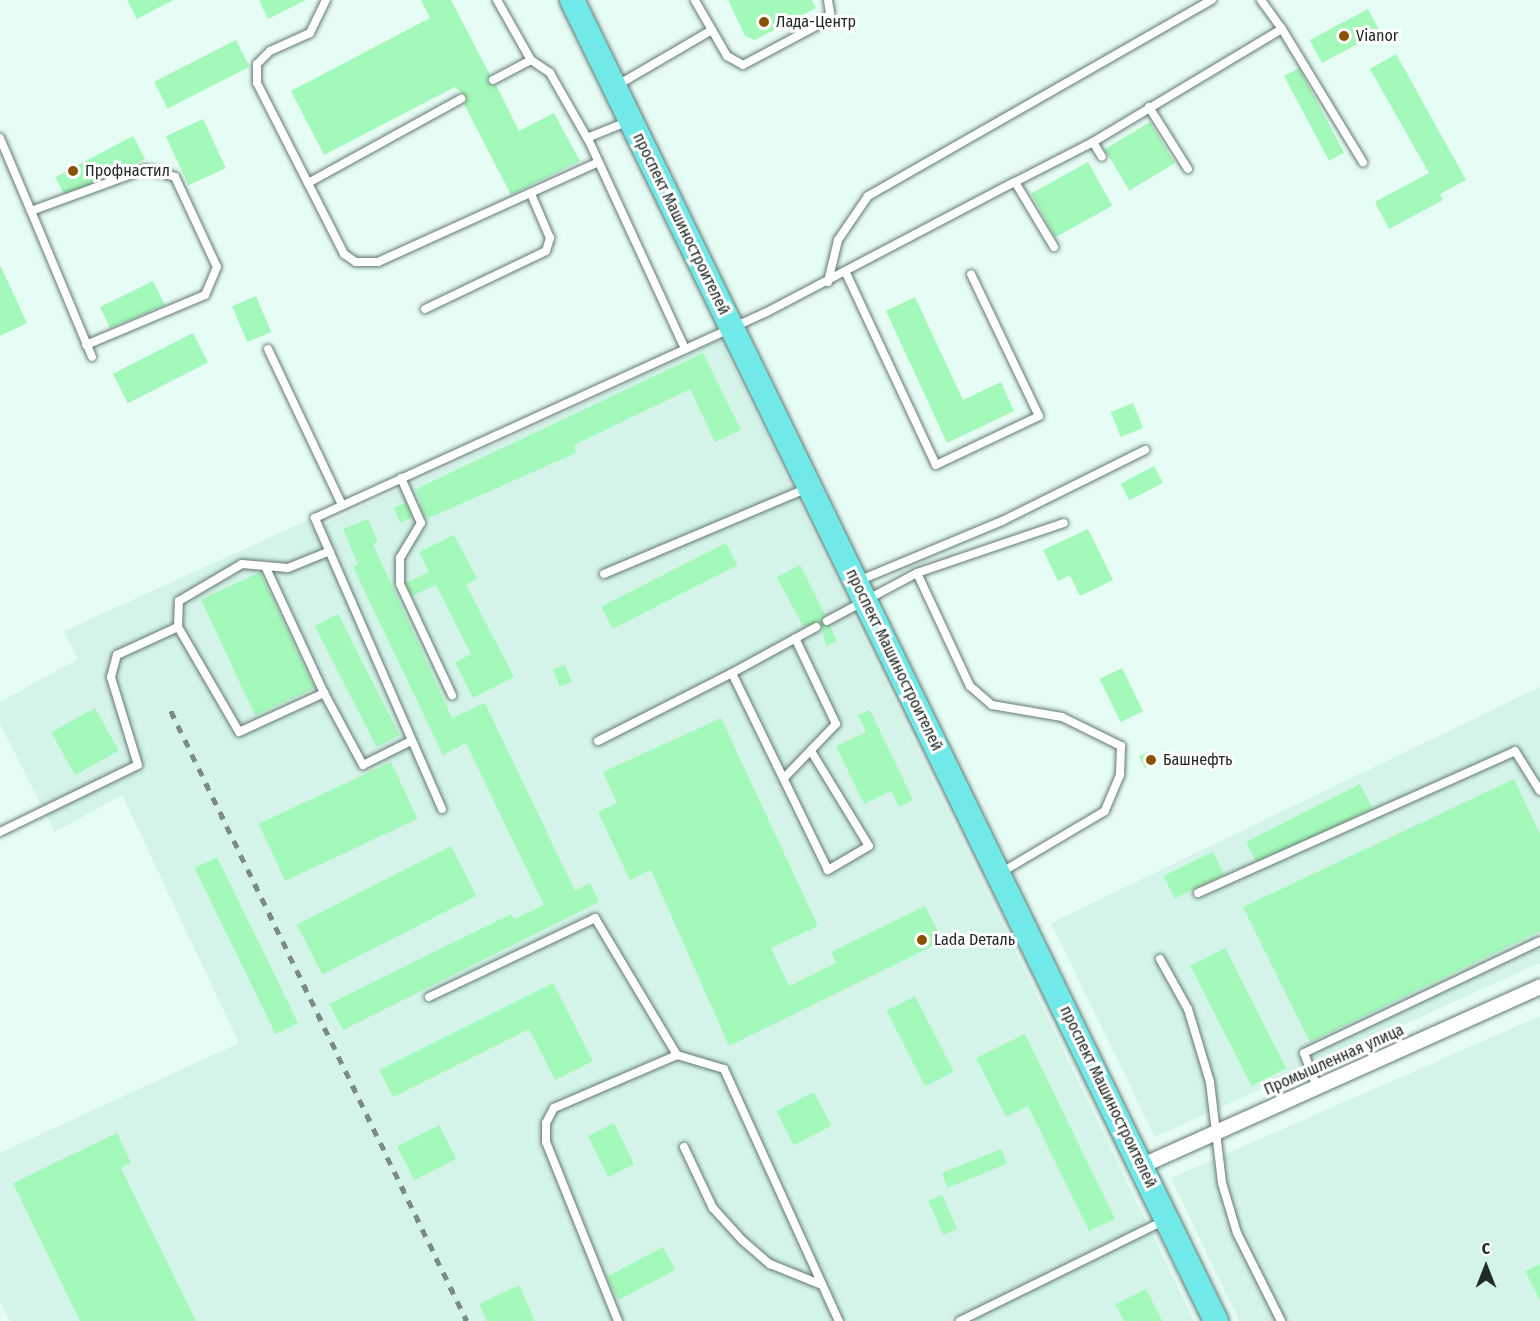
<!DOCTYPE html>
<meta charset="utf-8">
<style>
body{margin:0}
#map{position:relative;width:1540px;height:1321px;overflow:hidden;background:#e6fdf5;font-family:"Fira Sans Condensed",sans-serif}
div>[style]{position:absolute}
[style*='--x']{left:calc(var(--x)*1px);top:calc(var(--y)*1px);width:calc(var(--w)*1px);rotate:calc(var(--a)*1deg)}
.built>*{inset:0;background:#d4f4e9}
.building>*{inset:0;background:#a3f9b9;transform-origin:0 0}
.roads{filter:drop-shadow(0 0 2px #647871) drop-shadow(0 0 2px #647871)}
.service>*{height:8px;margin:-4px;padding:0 4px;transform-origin:4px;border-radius:4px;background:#fff}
.minor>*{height:15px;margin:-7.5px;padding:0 7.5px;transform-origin:7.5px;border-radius:7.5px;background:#fff}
.primary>*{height:24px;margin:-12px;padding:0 12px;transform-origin:12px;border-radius:12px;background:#70e9e8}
.rail>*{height:4.5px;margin-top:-2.25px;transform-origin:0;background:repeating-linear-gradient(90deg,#7c8b86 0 8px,transparent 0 16px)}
.dots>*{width:16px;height:16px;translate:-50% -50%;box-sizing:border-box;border:3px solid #fff;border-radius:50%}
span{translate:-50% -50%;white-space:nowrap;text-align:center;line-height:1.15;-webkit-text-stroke:6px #fff;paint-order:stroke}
.poi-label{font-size:16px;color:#212a27}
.left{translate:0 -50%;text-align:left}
.street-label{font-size:16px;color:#212a27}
.north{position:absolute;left:1456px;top:1237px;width:60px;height:60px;-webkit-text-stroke:4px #fff;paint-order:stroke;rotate:0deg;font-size:16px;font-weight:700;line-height:24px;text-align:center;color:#212a27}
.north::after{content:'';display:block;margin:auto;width:21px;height:27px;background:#212a27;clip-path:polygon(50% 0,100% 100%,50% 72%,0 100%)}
</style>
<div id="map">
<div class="built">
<i style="clip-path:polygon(720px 340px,1194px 1321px,10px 1321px,0 1302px,0 1153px,239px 1043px,122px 795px,55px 832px,0 724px,0 702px,78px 659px,64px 631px,308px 520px,314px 529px)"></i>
<i style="clip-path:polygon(1540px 687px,1540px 963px,1155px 1137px,1051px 923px)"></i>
<i style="clip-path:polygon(1540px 1016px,1540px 1321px,1239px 1321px,1171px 1178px)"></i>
</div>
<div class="building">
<i style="clip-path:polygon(127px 0,173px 0,137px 19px)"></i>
<i style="clip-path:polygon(259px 0,306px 0,268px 19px)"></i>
<i style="clip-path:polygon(421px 0,451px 0,490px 75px,488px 83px,496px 85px,519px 131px,554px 113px,580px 161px,511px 195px,464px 104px,466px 97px,455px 87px,324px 155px,291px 91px,430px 18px)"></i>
<i style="clip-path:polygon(728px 0,812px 0,816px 8px,755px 40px,745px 36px)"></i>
<i style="left:1368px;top:9px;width:26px;height:66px;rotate:62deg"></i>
<i style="left:236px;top:40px;width:30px;height:92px;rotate:63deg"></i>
<i style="clip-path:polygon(1396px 54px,1466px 180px,1440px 194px,1443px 200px,1389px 229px,1375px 202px,1429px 173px,1370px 69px)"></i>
<i style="left:1299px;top:68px;width:96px;height:17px;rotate:62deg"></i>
<i style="left:203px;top:119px;width:54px;height:41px;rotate:65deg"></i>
<i style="left:1150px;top:122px;width:48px;height:53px;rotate:59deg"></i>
<i style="left:133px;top:136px;width:26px;height:88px;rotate:62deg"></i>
<i style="left:1088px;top:162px;width:50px;height:65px;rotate:61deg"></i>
<i style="clip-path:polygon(0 265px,27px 323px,0 336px)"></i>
<i style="clip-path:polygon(153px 281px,165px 305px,110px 328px,100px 307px)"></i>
<i style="left:256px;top:296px;width:39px;height:26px;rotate:67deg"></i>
<i style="clip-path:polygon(915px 297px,963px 400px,1001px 382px,1014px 411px,947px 443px,886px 311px)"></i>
<i style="left:193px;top:333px;width:33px;height:90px;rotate:63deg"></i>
<i style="clip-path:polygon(703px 353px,741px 430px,715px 442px,690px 389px,574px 445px,576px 453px,429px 518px,424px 515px,416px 489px)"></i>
<i style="left:1133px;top:403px;width:27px;height:24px;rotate:68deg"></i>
<i style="left:1154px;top:466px;width:19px;height:38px;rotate:62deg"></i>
<i style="left:406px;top:503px;width:16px;height:13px;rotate:68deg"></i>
<i style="clip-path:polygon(368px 519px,378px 542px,373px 544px,452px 718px,485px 703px,575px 891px,590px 883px,599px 902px,343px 1030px,329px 1004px,511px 914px,514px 919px,544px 905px,466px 743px,443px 755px,353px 567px,358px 564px,343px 529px)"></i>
<i style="clip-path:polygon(1088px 529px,1113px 580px,1080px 596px,1070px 575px,1058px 581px,1043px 550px)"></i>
<i style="clip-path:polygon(454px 535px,477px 579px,466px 585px,514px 677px,473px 698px,455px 662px,471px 654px,436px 585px,412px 596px,406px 583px,429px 572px,419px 552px)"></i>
<i style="left:726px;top:543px;width:25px;height:140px;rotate:63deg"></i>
<i style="clip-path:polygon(800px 565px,825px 615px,822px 623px,830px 626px,837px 641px,826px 646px,821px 624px,803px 626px,777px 577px)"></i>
<i style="left:260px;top:572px;width:128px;height:65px;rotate:65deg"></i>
<i style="left:338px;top:614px;width:136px;height:26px;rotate:63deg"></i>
<i style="left:565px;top:665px;width:18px;height:13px;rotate:68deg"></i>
<i style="left:1122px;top:668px;width:48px;height:25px;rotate:64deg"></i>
<i style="left:95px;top:708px;width:49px;height:50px;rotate:61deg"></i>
<i style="clip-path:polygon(870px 710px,913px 800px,899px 807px,891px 791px,864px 804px,836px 746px,866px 732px,858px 715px)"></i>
<i style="clip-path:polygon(721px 718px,818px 926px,771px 948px,789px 986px,836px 963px,831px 952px,925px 906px,943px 941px,729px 1046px,651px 870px,630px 880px,598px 812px,617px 803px,603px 772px)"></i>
<i style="left:1148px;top:752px;width:13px;height:10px;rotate:63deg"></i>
<i style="left:391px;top:762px;width:63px;height:146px;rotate:65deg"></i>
<i style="clip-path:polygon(1514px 779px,1540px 834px,1540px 931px,1310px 1042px,1243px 907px)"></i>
<i style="left:1360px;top:784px;width:27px;height:128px;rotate:63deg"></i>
<i style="left:451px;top:846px;width:56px;height:173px;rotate:63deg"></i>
<i style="left:1213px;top:852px;width:25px;height:55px;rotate:64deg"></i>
<i style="left:217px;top:857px;width:185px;height:25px;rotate:64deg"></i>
<i style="left:1225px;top:948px;width:135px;height:39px;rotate:63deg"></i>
<i style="clip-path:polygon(553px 983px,593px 1061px,555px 1080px,529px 1029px,393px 1097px,379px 1070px)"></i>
<i style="left:915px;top:996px;width:85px;height:32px;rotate:63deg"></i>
<i style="clip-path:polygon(1025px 1034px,1115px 1219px,1089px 1231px,1028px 1106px,1006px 1117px,976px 1058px)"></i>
<i style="left:814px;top:1092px;width:38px;height:42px;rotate:63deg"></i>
<i style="left:614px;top:1123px;width:46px;height:29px;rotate:64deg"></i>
<i style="left:439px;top:1125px;width:38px;height:47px;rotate:63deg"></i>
<i style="clip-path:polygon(117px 1133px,131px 1163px,121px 1168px,196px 1321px,80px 1321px,13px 1183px)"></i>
<i style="left:1001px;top:1149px;width:16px;height:64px;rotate:68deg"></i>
<i style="left:942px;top:1195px;width:37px;height:15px;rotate:66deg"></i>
<i style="left:663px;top:1247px;width:26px;height:64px;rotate:62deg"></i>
<i style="clip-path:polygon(1540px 1264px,1540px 1301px,1525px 1271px)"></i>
<i style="clip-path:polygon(519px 1285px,535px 1321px,487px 1321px,479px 1304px)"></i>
<i style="clip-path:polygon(1146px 1289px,1162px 1321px,1124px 1321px,1115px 1304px)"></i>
</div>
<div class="roads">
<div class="service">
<i style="--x:326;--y:0;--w:37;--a:116"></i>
<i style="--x:310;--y:33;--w:44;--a:155.8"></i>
<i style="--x:270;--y:51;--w:18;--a:135"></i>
<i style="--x:257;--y:64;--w:19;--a:90"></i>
<i style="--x:257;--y:83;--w:192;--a:63"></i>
<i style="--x:344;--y:254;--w:14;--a:34"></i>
<i style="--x:356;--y:262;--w:22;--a:0"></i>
<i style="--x:378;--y:262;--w:242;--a:-24.4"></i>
<i style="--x:497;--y:0;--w:69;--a:60.5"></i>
<i style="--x:531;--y:60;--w:23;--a:34"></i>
<i style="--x:550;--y:73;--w:78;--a:60.2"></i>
<i style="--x:589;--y:141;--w:229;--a:65.2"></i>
<i style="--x:1282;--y:29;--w:156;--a:58.7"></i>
<i style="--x:712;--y:30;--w:30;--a:60"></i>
<i style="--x:727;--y:56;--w:18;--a:29"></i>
<i style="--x:743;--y:65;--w:92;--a:-28"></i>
<i style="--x:824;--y:22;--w:11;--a:-56"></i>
<i style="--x:830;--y:13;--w:13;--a:-99"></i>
<i style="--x:493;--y:80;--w:43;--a:-27.8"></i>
<i style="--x:616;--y:86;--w:111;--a:-30.3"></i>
<i style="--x:712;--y:30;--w:34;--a:-120"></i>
<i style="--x:1149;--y:107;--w:73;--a:57.8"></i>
<i style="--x:0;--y:138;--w:79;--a:67"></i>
<i style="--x:31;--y:211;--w:122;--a:-20.1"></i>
<i style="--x:146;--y:169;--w:30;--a:15"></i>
<i style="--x:175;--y:177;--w:99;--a:65"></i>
<i style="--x:217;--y:267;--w:30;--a:113"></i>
<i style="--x:205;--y:295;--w:129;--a:157.2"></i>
<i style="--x:587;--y:138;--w:45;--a:-22"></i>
<i style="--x:1093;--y:142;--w:17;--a:59"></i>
<i style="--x:1015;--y:182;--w:88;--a:-27.1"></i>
<i style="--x:1093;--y:142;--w:220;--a:-30.9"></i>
<i style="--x:1282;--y:29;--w:36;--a:-126"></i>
<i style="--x:308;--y:183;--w:175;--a:-28.8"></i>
<i style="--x:31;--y:211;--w:158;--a:67.3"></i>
<i style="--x:846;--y:273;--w:212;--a:64.9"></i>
<i style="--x:936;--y:465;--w:114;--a:-25.4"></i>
<i style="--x:1039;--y:416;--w:157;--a:-115.6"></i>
<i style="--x:828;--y:282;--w:43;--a:-76.6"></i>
<i style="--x:838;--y:240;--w:53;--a:-55.7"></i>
<i style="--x:868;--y:196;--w:396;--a:-29.7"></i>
<i style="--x:425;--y:309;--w:134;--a:-25.6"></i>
<i style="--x:546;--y:251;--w:14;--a:-73"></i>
<i style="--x:550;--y:238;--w:48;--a:-113.4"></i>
<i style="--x:268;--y:349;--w:173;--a:64.6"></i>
<i style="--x:401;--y:478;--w:49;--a:66"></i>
<i style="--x:421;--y:523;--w:41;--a:121"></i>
<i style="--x:400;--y:558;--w:26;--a:90"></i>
<i style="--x:400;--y:584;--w:123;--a:64.9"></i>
<i style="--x:917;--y:573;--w:125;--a:64.9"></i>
<i style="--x:970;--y:686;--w:29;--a:41"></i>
<i style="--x:992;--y:705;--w:71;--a:9.7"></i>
<i style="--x:1062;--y:717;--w:66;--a:26.2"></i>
<i style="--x:1121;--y:746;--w:29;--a:92"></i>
<i style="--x:1120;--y:775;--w:39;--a:113"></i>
<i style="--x:1105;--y:811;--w:120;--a:149.4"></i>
<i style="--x:604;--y:574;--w:221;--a:-22.9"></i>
<i style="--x:858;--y:581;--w:156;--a:-22.6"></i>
<i style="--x:1002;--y:521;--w:160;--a:-26.4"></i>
<i style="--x:827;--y:621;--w:102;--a:-28.1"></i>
<i style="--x:917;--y:573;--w:155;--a:-18.8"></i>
<i style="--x:178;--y:627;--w:121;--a:59.8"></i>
<i style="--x:239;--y:732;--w:94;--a:-24.6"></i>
<i style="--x:324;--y:693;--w:140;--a:-114.9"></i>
<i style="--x:324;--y:693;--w:82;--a:61.6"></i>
<i style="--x:363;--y:765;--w:54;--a:-26.6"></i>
<i style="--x:598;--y:741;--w:150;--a:-26.9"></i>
<i style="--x:811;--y:751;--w:111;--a:58.6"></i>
<i style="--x:869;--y:846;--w:48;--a:149.7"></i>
<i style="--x:828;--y:870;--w:219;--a:-116"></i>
<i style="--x:732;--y:673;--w:96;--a:-28.7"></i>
<i style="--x:784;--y:778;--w:75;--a:-46.1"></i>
<i style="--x:836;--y:724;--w:95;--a:-115.5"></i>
<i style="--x:442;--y:809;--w:318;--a:-113.6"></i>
<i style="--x:315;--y:518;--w:494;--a:-24.5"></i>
<i style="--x:765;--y:313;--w:282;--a:-27.7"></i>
<i style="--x:1015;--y:182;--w:76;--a:59"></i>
<i style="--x:0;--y:832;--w:153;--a:-25.9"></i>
<i style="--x:138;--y:765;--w:92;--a:-107.1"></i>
<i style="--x:111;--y:677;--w:23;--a:-75"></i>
<i style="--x:117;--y:655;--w:67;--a:-24.7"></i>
<i style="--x:178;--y:627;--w:26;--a:-88"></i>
<i style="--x:179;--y:601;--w:73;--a:-30.4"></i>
<i style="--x:242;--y:564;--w:46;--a:5"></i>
<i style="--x:288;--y:568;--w:45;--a:-22"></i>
<i style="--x:1198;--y:893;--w:347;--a:-24.1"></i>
<i style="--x:1515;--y:751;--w:47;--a:58"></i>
<i style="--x:1160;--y:959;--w:57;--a:60.8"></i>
<i style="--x:1188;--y:1009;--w:76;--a:73.2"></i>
<i style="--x:1210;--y:1082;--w:102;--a:83.2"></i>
<i style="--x:1222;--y:1183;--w:52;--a:73.3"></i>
<i style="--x:1237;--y:1233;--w:98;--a:63.4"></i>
<i style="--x:429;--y:997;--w:184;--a:-25.4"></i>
<i style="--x:595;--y:918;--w:160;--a:59.1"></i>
<i style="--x:1317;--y:1087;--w:36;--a:-111"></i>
<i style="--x:1304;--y:1053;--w:261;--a:-25.4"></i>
<i style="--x:684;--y:1147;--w:68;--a:64.6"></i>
<i style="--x:713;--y:1208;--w:43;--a:47.8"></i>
<i style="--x:742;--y:1240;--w:37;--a:41"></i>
<i style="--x:770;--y:1264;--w:56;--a:22"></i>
<i style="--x:618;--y:1321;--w:193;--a:-111.9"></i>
<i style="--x:546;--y:1142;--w:19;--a:-90"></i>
<i style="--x:546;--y:1123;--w:17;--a:-62"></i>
<i style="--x:554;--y:1108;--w:134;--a:-23.3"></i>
<i style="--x:677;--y:1055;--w:49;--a:16.6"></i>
<i style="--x:724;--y:1069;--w:277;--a:65.5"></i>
<i style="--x:960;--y:1321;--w:226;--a:-26.2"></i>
</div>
<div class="minor">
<i style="--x:1142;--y:1165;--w:436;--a:-24.2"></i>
</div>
<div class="primary">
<i style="--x:572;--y:0;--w:1470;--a:64.01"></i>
</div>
</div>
<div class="rail">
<i style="--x:171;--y:711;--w:678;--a:64.12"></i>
</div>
<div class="dots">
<i style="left:764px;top:22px;background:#875300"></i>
<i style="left:1344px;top:36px;background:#875300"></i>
<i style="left:73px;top:171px;background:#875300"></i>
<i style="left:1151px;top:760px;background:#875300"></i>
<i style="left:922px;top:940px;background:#875300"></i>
</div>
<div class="poi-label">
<span class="left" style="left:776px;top:22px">Лада-Центр</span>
<span class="left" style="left:1356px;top:36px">Vianor</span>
<span class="left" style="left:85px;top:171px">Профнастил</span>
<span class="left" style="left:1163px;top:760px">Башнефть</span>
<span class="left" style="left:934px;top:940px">Lada Dеталь</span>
</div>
<div class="street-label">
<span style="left:681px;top:224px;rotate:64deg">проспект Машиностроителей</span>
<span style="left:894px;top:660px;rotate:64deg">проспект Машиностроителей</span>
<span style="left:1334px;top:1060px;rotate:-24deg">Промышленная улица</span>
<span style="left:1108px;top:1097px;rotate:64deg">проспект Машиностроителей</span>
</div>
<div class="north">С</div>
</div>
